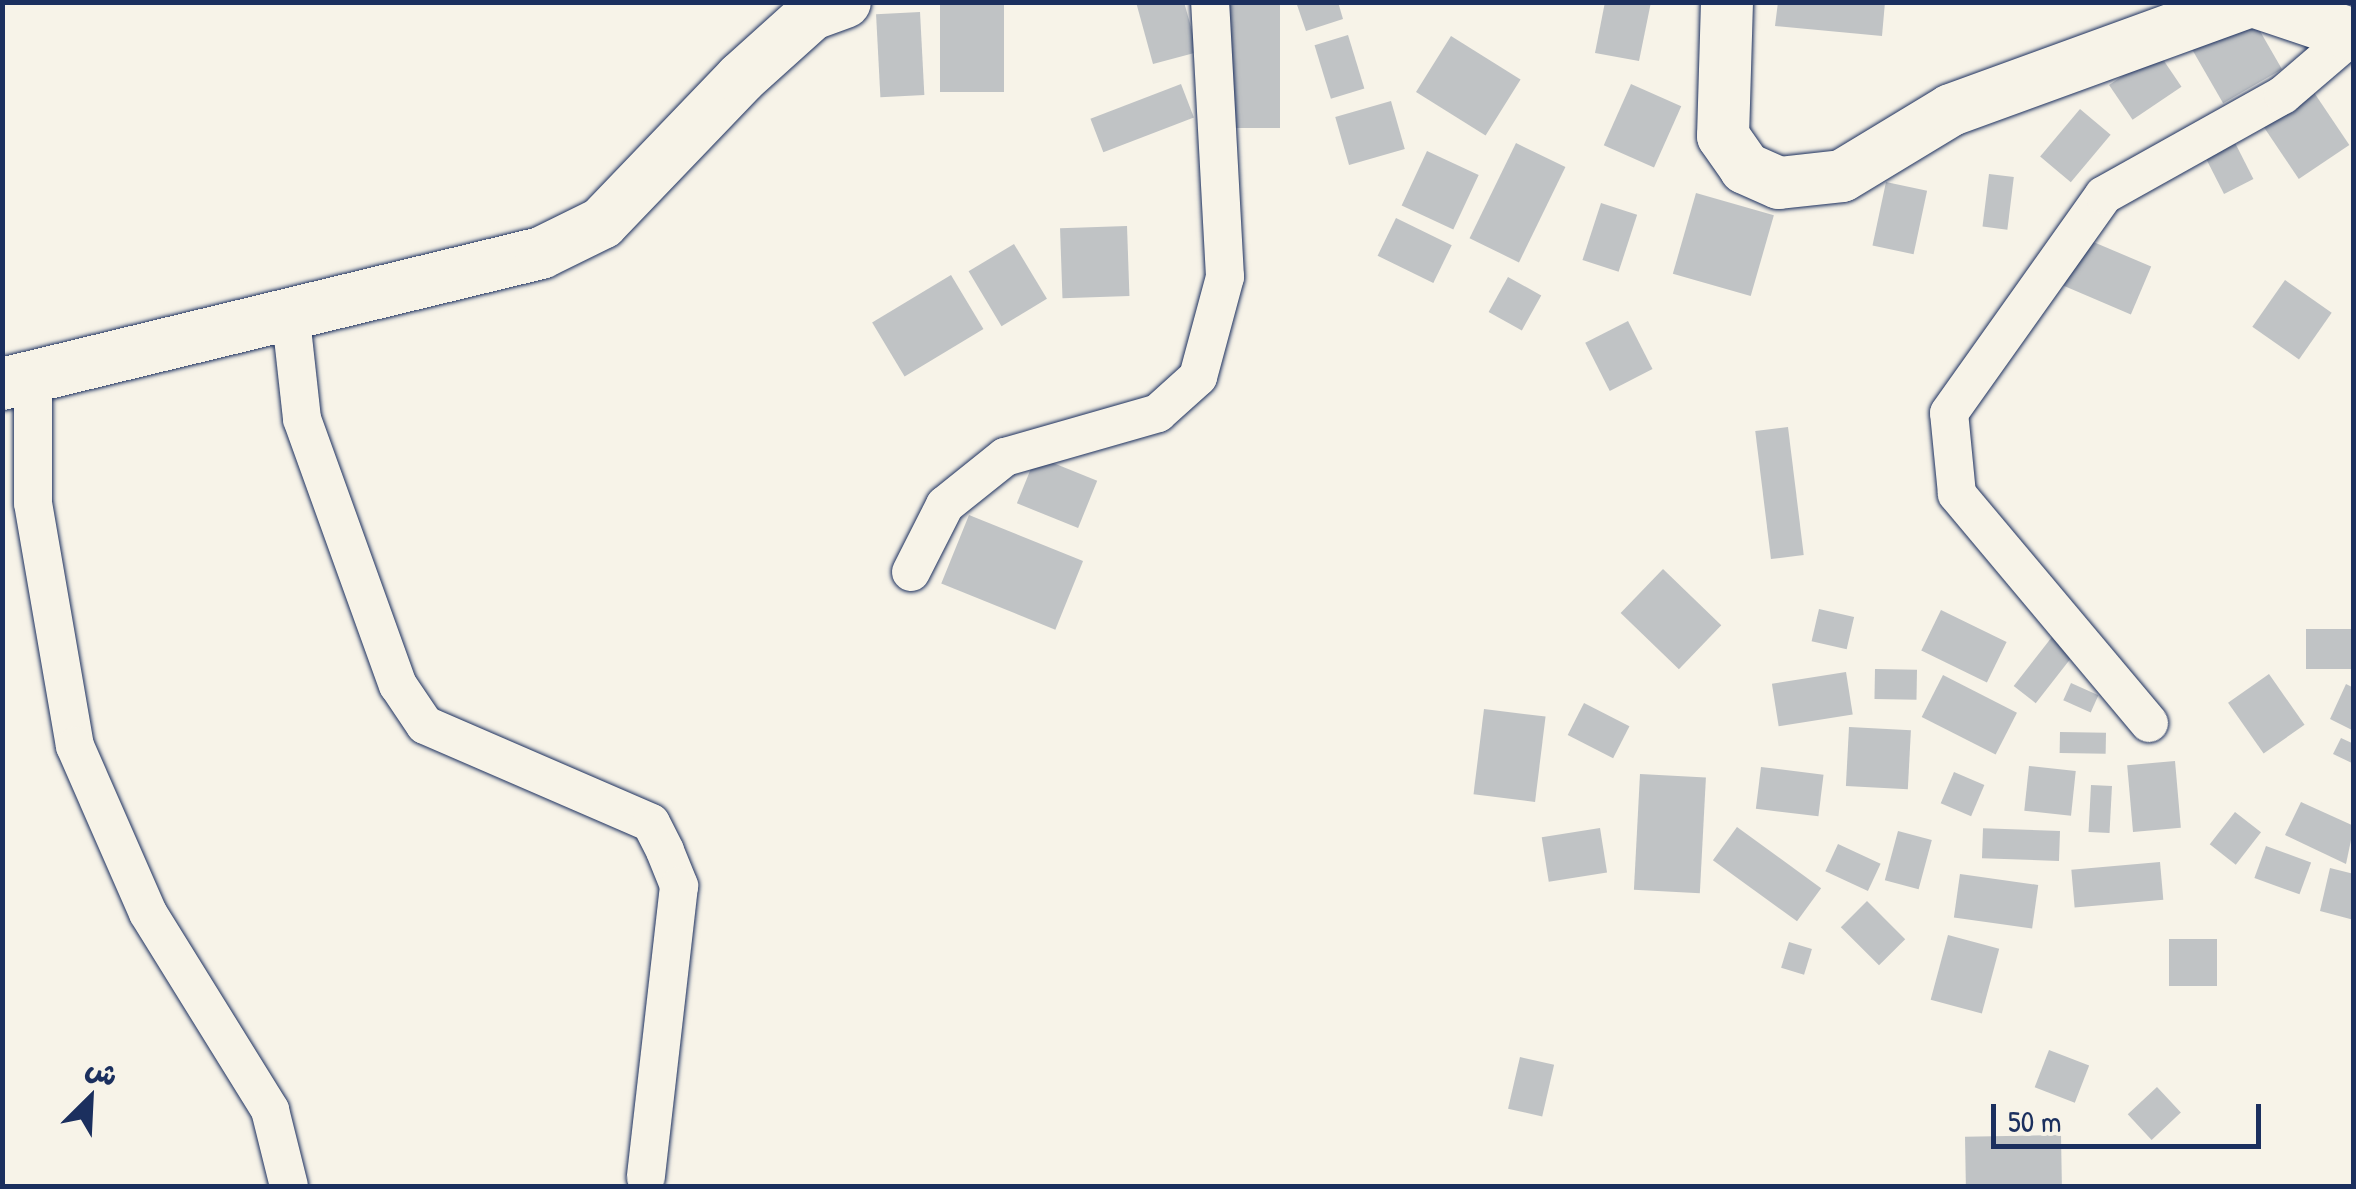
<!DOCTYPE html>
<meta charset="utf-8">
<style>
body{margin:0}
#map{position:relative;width:2356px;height:1189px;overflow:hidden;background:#f7f3e8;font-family:"Patrick Hand","Playpen Sans Arabic",sans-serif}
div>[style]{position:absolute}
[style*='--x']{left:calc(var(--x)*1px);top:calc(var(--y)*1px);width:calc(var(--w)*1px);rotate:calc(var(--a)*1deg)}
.building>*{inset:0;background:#c0c3c5;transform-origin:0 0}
.roads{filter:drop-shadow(0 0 2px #1b2f5e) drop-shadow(0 0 2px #1b2f5e)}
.street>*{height:38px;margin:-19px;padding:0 19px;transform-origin:19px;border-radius:19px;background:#f7f3e8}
.secondary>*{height:52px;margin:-26px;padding:0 26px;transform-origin:26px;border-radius:26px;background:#f7f3e8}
span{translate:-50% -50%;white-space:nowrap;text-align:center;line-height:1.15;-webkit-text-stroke:9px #f7f3e8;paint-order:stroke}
.frame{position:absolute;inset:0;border:5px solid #1b2f5e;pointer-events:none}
.north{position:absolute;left:40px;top:1049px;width:100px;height:100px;-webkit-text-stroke:8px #f7f3e8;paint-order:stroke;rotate:24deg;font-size:28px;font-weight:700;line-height:40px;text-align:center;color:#1b2f5e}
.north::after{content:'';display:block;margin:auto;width:35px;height:45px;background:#1b2f5e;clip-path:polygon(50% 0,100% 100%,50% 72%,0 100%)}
.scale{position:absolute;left:1991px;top:1104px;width:270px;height:45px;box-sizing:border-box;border:5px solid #1b2f5e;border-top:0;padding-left:12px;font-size:30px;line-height:35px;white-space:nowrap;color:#1b2f5e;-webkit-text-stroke:8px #f7f3e8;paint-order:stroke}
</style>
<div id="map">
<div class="building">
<i style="left:940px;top:2px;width:64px;height:90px"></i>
<i style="clip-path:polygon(1136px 2px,1184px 2px,1198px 52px,1153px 64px)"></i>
<i style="left:1226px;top:2px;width:54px;height:126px"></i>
<i style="clip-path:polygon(1296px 2px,1338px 2px,1343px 19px,1306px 31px)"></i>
<i style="clip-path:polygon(1605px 2px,1651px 2px,1639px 61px,1595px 53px)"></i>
<i style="clip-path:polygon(1778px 2px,1885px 2px,1882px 36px,1775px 26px)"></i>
<i style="left:920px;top:12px;width:83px;height:44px;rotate:87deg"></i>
<i style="left:2249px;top:12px;width:66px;height:68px;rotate:60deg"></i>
<i style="left:1348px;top:35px;width:56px;height:35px;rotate:73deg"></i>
<i style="left:1451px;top:36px;width:82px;height:66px;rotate:32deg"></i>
<i style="left:2158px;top:52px;width:42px;height:59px;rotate:56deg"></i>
<i style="left:1181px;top:84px;width:36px;height:97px;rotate:69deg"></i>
<i style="left:1631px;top:84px;width:55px;height:67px;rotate:24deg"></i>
<i style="left:2313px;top:91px;width:65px;height:61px;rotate:56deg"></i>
<i style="left:1391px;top:101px;width:50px;height:58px;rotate:74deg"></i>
<i style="left:2080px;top:109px;width:40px;height:62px;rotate:40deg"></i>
<i style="left:2228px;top:129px;width:56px;height:33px;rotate:63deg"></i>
<i style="left:1516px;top:143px;width:55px;height:106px;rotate:26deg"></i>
<i style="left:1427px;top:151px;width:57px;height:60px;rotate:25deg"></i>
<i style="left:1989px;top:174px;width:25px;height:53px;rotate:7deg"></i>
<i style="left:1886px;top:182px;width:42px;height:65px;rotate:12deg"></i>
<i style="left:1696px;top:193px;width:81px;height:84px;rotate:16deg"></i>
<i style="left:1601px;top:203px;width:38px;height:60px;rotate:18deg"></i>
<i style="left:1396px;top:218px;width:62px;height:42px;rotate:26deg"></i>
<i style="left:1127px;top:226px;width:70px;height:67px;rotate:88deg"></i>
<i style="left:2084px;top:238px;width:73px;height:52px;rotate:23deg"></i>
<i style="left:1014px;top:244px;width:64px;height:53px;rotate:59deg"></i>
<i style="left:951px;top:275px;width:63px;height:92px;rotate:59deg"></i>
<i style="left:1508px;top:277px;width:38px;height:40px;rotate:29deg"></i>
<i style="left:2285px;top:280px;width:57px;height:57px;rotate:35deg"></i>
<i style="left:1628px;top:321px;width:54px;height:48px;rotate:63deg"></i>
<i style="left:1788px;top:427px;width:129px;height:33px;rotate:83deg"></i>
<i style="left:1036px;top:456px;width:66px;height:51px;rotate:22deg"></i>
<i style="left:969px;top:515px;width:123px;height:74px;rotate:22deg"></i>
<i style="left:1663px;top:569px;width:81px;height:61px;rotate:44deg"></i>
<i style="left:1819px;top:609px;width:36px;height:33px;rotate:13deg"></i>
<i style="left:1941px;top:610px;width:73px;height:45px;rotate:26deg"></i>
<i style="left:2066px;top:619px;width:28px;height:85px;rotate:38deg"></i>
<i style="left:2306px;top:629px;width:48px;height:40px"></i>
<i style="left:1875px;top:669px;width:42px;height:30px;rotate:1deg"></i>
<i style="left:1846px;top:672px;width:43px;height:75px;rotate:81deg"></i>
<i style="left:2269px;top:674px;width:62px;height:50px;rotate:55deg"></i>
<i style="left:1943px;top:675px;width:83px;height:47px;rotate:27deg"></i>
<i style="left:2071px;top:683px;width:30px;height:19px;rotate:24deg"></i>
<i style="clip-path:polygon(2346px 684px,2354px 688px,2354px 731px,2330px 719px)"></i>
<i style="left:1584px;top:703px;width:51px;height:36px;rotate:27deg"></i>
<i style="left:1484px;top:709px;width:62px;height:86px;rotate:7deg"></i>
<i style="left:1849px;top:727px;width:62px;height:59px;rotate:3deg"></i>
<i style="left:2060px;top:732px;width:46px;height:21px;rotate:1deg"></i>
<i style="clip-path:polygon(2341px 738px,2354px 744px,2354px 764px,2333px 754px)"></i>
<i style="left:2175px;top:761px;width:67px;height:48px;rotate:85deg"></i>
<i style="left:2029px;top:766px;width:47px;height:45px;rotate:6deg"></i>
<i style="left:1761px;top:767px;width:63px;height:42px;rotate:7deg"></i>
<i style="left:1954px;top:772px;width:33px;height:34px;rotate:23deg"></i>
<i style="left:1640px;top:774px;width:66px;height:116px;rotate:3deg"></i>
<i style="left:2091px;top:785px;width:21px;height:47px;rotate:3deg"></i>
<i style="clip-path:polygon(2301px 802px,2354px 826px,2346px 864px,2285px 835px)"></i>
<i style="left:2235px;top:812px;width:33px;height:41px;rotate:38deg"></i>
<i style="left:1737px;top:827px;width:104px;height:41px;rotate:36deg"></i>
<i style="left:1600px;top:828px;width:45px;height:59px;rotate:81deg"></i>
<i style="left:1898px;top:831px;width:35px;height:51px;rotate:15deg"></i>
<i style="left:2060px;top:831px;width:30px;height:77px;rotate:92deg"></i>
<i style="left:1838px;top:844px;width:47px;height:30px;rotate:25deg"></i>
<i style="left:2266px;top:846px;width:48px;height:34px;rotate:20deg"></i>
<i style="left:2160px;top:862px;width:38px;height:89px;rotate:85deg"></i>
<i style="clip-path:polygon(2330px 868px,2354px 874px,2354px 920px,2320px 911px)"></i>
<i style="left:1960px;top:874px;width:79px;height:44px;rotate:8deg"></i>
<i style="left:1867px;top:901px;width:54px;height:37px;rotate:45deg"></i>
<i style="left:1948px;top:935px;width:53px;height:67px;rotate:15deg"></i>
<i style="left:2169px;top:939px;width:48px;height:47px"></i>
<i style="left:1789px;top:942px;width:24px;height:27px;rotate:17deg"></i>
<i style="left:2049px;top:1050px;width:43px;height:40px;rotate:21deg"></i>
<i style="left:1520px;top:1057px;width:35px;height:53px;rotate:13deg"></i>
<i style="left:2157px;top:1087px;width:35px;height:40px;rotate:47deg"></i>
<i style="left:2061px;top:1135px;width:51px;height:96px;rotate:89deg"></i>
</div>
<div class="roads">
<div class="street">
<i style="--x:290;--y:310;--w:110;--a:83.7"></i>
<i style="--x:302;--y:419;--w:283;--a:70.2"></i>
<i style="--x:398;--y:685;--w:48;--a:56"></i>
<i style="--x:425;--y:725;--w:246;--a:23.4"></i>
<i style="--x:651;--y:823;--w:31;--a:63"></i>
<i style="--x:665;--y:851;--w:38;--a:68"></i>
<i style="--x:679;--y:886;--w:293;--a:96.5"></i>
<i style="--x:33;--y:375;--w:128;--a:90"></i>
<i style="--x:33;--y:503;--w:247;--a:80.2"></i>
<i style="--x:75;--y:746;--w:182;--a:66.4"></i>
<i style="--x:148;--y:913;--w:232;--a:58.2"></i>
<i style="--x:270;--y:1110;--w:78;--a:76"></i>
<i style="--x:911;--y:572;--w:75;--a:-63.1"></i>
<i style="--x:945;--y:505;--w:77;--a:-38.7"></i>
<i style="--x:1005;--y:457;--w:159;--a:-16"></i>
<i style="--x:1158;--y:413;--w:54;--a:-42"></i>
<i style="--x:1198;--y:377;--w:104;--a:-74.9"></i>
<i style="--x:1225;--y:277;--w:275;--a:-93.1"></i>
<i style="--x:2149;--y:723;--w:299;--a:-130"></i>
<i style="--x:1957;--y:494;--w:81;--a:-95.6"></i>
<i style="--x:1949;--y:413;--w:267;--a:-54.6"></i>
<i style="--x:2104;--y:195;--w:205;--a:-29.2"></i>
<i style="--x:2283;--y:95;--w:92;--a:-40.6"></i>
</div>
<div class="secondary">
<i style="--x:1727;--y:2;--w:134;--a:91.7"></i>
<i style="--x:1723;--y:136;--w:39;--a:55"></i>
<i style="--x:1745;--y:168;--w:37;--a:24"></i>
<i style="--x:1779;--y:183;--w:63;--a:-6.3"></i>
<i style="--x:1842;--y:176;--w:127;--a:-31.2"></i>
<i style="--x:1951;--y:110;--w:315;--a:-20"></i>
<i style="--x:2256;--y:2;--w:103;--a:18.6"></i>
<i style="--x:2;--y:384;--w:555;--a:-13.66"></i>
<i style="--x:541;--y:253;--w:68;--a:-26.2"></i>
<i style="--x:602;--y:223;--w:201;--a:-46.2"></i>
<i style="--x:741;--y:78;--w:96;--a:-42"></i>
<i style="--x:812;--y:14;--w:35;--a:-20"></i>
</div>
</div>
<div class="frame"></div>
<div class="north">ش</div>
<div class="scale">50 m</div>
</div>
